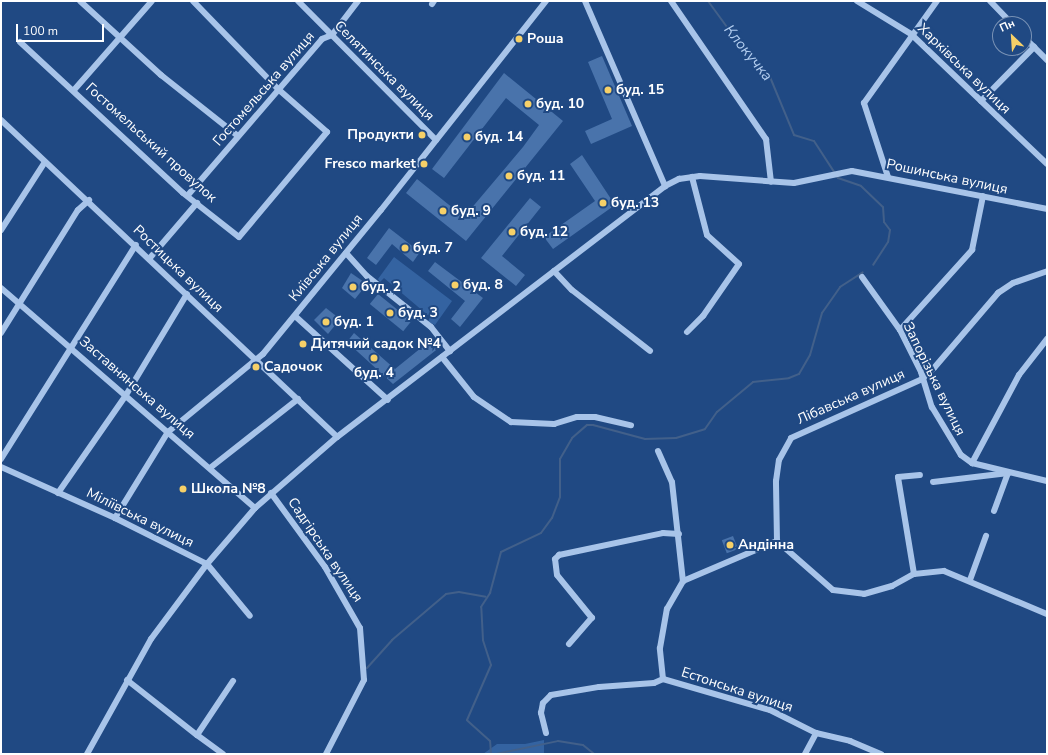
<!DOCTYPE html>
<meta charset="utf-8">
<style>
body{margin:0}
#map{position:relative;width:1048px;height:755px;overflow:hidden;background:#204983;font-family:"Nunito Sans",sans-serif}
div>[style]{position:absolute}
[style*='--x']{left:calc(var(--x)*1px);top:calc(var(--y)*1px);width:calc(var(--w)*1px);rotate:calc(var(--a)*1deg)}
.green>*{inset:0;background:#3463a1}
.stream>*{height:2px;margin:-1px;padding:0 1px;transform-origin:1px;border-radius:1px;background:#42608a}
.building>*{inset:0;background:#4973ab;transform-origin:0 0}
.minor>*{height:6px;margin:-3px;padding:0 3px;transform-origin:3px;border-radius:3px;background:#a8c4e9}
.dots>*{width:11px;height:11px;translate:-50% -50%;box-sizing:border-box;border:2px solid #204983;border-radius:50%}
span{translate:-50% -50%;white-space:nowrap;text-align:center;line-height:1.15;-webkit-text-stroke:4px #204983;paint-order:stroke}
.poi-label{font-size:14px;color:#fff;font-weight:700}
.left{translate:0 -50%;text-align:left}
.right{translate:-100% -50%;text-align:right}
.street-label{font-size:14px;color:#fff}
.water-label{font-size:15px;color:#b3cef0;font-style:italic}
.frame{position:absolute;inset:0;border:2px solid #fff;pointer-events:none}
.north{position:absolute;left:992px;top:16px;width:40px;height:40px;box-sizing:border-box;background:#204983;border:1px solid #7992b5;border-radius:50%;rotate:335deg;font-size:11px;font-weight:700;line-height:16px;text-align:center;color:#fff}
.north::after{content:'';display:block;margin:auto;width:14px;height:18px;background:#f6d068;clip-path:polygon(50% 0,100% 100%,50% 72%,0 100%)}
.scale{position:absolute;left:16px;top:24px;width:88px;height:18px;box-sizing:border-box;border:2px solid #fff;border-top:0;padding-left:5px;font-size:12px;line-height:14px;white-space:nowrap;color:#fff;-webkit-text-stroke:3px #204983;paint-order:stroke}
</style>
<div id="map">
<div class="green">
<i style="clip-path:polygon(394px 257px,452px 301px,435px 325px,428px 322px,430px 317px,384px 278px,380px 282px,378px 279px)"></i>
<i style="clip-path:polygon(544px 740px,544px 754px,483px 754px,497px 744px,525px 744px)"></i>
</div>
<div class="stream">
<i style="--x:708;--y:1;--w:73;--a:53.9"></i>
<i style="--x:751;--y:60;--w:25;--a:42"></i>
<i style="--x:770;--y:77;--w:63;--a:67.5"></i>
<i style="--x:794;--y:135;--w:21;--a:17"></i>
<i style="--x:814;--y:141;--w:44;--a:57"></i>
<i style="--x:838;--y:178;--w:24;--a:19"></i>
<i style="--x:861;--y:186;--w:30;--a:44"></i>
<i style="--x:883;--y:207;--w:15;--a:86"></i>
<i style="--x:884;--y:222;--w:10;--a:53"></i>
<i style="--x:890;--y:230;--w:12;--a:99"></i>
<i style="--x:888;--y:242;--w:27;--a:123"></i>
<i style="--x:367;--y:668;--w:38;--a:-48"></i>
<i style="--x:392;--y:640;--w:71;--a:-40.4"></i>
<i style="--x:446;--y:594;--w:13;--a:-9"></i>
<i style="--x:459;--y:592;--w:27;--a:10"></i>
<i style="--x:491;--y:754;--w:13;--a:-94"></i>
<i style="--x:490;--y:741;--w:31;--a:-138"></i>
<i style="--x:467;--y:720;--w:60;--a:-66.4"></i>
<i style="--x:491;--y:665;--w:26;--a:-108"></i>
<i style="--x:483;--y:640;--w:33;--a:-93"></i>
<i style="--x:481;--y:607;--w:17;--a:-57"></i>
<i style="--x:490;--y:593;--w:42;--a:-75"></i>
<i style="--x:501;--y:552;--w:44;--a:-25.4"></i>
<i style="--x:541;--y:533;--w:19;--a:-54"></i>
<i style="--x:552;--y:518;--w:22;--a:-69"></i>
<i style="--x:560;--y:497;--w:38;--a:-90"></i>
<i style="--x:560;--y:459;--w:24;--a:-60"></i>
<i style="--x:572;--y:438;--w:20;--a:-41"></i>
<i style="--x:587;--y:425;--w:6;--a:0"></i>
<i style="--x:593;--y:425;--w:54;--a:15.1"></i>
<i style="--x:645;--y:439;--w:31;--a:-2"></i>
<i style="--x:676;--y:438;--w:30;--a:-17"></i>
<i style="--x:705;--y:429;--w:21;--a:-55"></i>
<i style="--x:717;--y:412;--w:47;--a:-39.8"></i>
<i style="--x:753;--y:382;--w:36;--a:-6"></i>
<i style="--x:789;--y:378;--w:11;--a:-22"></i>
<i style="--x:799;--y:374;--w:22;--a:-60"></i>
<i style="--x:810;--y:355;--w:44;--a:-74.1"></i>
<i style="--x:822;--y:313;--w:32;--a:-55"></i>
<i style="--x:840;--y:287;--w:27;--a:-33"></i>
<i style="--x:496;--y:754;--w:63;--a:-11.8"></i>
<i style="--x:558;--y:741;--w:25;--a:9"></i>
<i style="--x:583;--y:745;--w:14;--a:39"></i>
</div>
<div class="building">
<i style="clip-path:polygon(602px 56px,632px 126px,591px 144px,585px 131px,612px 119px,588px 62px)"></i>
<i style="clip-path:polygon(504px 73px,563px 121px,466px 241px,406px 193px,417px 179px,464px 217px,523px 147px,539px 125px,506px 98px,444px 178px,432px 169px)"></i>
<i style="clip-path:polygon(582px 155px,615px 205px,553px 249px,544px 237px,595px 201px,570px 164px)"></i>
<i style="clip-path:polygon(530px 198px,541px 207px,502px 256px,525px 275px,516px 286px,481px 258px)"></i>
<i style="clip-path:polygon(389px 228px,420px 252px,413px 262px,392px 244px,376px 265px,367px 258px)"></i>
<i style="clip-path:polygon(435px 262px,483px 298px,460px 327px,451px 319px,465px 301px,428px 271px)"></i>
<i style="clip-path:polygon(351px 273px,367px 284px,355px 299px,342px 288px)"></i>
<i style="left:378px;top:294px;width:43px;height:13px;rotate:39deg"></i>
<i style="clip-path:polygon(326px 308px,340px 319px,328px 334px,314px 320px)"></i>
<i style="clip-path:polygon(354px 333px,395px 369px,432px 339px,440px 347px,393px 384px,347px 342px)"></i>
<i style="left:733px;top:536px;width:14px;height:12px;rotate:69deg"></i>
</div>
<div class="minor">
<i style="--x:80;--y:1;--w:110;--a:42.4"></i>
<i style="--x:161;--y:75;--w:98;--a:38.4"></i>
<i style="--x:298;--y:1;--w:196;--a:45.2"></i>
<i style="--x:585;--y:1;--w:202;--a:66.6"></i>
<i style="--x:671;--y:1;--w:168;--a:55.5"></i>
<i style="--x:766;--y:139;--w:43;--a:83.4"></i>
<i style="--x:857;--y:1;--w:63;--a:31.4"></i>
<i style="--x:911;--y:34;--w:188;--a:43.7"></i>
<i style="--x:990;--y:1;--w:32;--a:46"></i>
<i style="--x:432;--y:4;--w:4;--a:-56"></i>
<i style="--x:1024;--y:37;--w:33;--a:45"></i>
<i style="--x:20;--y:42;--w:222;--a:42.8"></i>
<i style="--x:183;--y:193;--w:71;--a:38.2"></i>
<i style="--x:239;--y:237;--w:137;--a:-50"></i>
<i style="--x:327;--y:132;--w:64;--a:-138.8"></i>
<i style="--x:279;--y:90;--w:124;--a:-134"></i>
<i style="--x:74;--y:90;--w:118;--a:-48.8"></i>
<i style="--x:981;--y:101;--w:76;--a:-45.5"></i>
<i style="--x:1;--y:120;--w:462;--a:43.3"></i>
<i style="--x:888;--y:177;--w:78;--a:-108"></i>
<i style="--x:864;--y:103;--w:125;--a:-54.4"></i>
<i style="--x:188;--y:195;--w:206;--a:-49.3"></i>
<i style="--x:322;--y:39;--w:11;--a:-22"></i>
<i style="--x:332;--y:35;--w:43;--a:-52.6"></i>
<i style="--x:1;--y:230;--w:81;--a:-57.1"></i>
<i style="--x:346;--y:253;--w:31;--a:48"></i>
<i style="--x:367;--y:276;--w:82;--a:38.6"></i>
<i style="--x:431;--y:327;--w:31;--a:52"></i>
<i style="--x:149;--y:259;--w:74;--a:-49.4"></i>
<i style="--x:554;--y:271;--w:26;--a:47"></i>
<i style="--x:572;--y:290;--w:99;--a:38"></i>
<i style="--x:862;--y:277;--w:65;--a:54.4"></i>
<i style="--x:900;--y:330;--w:47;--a:63.4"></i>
<i style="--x:921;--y:372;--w:37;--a:73"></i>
<i style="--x:932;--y:407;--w:56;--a:58.9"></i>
<i style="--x:961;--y:455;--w:14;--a:36"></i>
<i style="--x:972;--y:463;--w:77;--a:13.5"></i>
<i style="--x:1;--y:288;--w:336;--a:40.9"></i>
<i style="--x:295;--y:316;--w:125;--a:42.1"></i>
<i style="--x:900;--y:330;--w:108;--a:-48"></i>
<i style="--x:972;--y:250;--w:55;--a:-78.5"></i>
<i style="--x:687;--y:332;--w:23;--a:-45"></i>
<i style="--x:703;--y:316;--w:63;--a:-55.3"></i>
<i style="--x:739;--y:264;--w:43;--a:-137.8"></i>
<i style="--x:707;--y:235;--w:60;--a:-104.5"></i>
<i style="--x:1;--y:333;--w:145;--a:-58"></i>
<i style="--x:78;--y:210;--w:15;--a:-42"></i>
<i style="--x:442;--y:357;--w:51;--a:51.3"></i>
<i style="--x:474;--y:397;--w:45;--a:34"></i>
<i style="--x:511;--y:422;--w:43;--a:2.7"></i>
<i style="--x:554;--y:424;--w:24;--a:-17"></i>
<i style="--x:577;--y:417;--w:18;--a:0"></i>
<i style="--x:595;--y:417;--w:37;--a:13"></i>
<i style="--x:658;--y:451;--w:34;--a:66"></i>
<i style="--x:672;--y:482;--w:100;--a:83.7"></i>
<i style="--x:1;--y:459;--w:253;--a:-57.8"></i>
<i style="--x:972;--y:463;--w:100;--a:-61.9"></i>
<i style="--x:1019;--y:375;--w:46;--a:-52.1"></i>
<i style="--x:1;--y:467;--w:125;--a:24.1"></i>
<i style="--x:115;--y:518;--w:103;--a:26.6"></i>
<i style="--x:207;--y:564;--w:67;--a:50.4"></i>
<i style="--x:210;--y:468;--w:112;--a:-38.1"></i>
<i style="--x:933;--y:482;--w:76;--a:-6.8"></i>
<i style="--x:58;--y:493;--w:119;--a:-55.2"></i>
<i style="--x:126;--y:395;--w:118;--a:-58.9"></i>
<i style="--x:271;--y:493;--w:92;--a:53.9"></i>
<i style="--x:325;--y:567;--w:70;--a:60.2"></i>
<i style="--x:360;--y:628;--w:52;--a:85.6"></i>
<i style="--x:364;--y:680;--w:83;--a:117.2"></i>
<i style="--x:994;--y:511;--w:40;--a:-69.8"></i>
<i style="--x:115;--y:518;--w:101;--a:-58.4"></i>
<i style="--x:168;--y:432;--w:123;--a:-39.4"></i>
<i style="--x:263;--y:354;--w:186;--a:-50.7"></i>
<i style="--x:381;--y:210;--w:266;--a:-51.7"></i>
<i style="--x:777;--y:541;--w:74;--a:41.2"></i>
<i style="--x:833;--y:590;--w:31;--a:7"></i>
<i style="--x:864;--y:594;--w:29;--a:-16"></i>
<i style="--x:892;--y:586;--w:25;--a:-29"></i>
<i style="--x:914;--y:574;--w:30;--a:-6"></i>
<i style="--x:944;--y:571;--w:112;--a:22.7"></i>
<i style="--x:914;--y:574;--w:98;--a:-99.4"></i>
<i style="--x:898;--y:477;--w:22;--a:-5"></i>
<i style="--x:970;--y:580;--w:47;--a:-70"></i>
<i style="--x:569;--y:644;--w:35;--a:-49"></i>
<i style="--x:592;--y:618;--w:55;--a:-129.1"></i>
<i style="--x:557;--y:575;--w:16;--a:-97"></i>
<i style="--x:555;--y:559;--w:6;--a:-45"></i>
<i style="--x:559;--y:555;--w:106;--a:-11.9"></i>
<i style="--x:663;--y:533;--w:16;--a:4"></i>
<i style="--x:663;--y:679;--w:31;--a:-96"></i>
<i style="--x:660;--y:648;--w:40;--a:-80"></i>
<i style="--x:667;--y:609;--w:32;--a:-60"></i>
<i style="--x:683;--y:581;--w:102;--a:-23.1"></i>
<i style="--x:777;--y:541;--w:60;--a:-91"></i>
<i style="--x:776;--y:481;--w:21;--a:-82"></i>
<i style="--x:779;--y:460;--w:25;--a:-61"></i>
<i style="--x:791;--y:438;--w:144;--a:-24.2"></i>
<i style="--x:922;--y:379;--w:16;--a:-43"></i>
<i style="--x:934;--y:368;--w:99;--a:-49.5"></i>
<i style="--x:998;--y:293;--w:18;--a:-34"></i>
<i style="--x:1013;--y:283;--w:36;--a:-19"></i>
<i style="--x:127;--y:680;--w:89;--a:38.2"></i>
<i style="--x:197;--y:735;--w:65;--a:-56.3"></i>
<i style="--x:546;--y:733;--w:21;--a:-104"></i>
<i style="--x:541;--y:713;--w:10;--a:-79"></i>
<i style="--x:543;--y:703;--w:11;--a:-45"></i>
<i style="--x:551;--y:695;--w:49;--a:-9.5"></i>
<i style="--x:599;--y:687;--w:55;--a:-4.2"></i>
<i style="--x:654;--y:683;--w:10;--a:-24"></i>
<i style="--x:663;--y:679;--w:111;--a:16.2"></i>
<i style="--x:770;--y:710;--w:51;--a:26.6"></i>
<i style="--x:816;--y:733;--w:35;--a:13"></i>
<i style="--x:850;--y:741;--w:34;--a:23"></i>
<i style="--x:197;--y:735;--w:32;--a:36"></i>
<i style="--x:87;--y:754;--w:132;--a:-60.9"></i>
<i style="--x:151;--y:639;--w:94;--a:-53.3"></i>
<i style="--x:207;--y:564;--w:74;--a:-49.4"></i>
<i style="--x:255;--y:508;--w:108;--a:-40.9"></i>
<i style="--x:337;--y:437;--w:413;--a:-37.4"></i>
<i style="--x:665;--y:186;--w:16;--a:-27"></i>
<i style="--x:679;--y:179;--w:21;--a:-8"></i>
<i style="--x:700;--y:176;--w:94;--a:4.3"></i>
<i style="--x:794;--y:183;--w:59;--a:-11.7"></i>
<i style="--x:852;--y:171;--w:199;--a:11"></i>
<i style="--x:805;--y:754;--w:24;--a:-62"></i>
</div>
<div class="dots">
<i style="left:519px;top:39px;background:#f6d068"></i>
<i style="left:608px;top:90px;background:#f6d068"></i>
<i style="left:528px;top:104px;background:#f6d068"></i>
<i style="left:422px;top:135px;background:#f6d068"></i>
<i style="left:467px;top:137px;background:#f6d068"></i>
<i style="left:424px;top:164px;background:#f6d068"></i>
<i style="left:509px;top:176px;background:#f6d068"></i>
<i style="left:603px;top:203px;background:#f6d068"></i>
<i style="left:443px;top:211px;background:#f6d068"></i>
<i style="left:512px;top:232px;background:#f6d068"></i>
<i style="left:405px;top:248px;background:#f6d068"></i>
<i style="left:455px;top:285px;background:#f6d068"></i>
<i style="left:353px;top:287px;background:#f6d068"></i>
<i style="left:390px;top:313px;background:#f6d068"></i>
<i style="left:326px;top:322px;background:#f6d068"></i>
<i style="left:303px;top:344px;background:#f6d068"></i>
<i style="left:374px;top:358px;background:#f6d068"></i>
<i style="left:256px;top:367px;background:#f6d068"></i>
<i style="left:183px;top:489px;background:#f6d068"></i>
<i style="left:730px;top:545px;background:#f6d068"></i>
</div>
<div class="poi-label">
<span class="left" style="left:527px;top:39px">Роша</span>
<span class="left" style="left:616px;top:90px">буд. 15</span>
<span class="left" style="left:536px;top:104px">буд. 10</span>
<span class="right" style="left:414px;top:135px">Продукти</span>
<span class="left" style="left:475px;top:137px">буд. 14</span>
<span class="right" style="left:416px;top:164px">Fresco market</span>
<span class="left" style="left:517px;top:176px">буд. 11</span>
<span class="left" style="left:611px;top:203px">буд. 13</span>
<span class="left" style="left:451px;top:211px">буд. 9</span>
<span class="left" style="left:520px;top:232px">буд. 12</span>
<span class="left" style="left:413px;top:248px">буд. 7</span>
<span class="left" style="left:463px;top:285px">буд. 8</span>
<span class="left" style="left:361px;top:287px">буд. 2</span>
<span class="left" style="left:398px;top:313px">буд. 3</span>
<span class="left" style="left:334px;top:322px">буд. 1</span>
<span class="left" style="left:311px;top:344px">Дитячий садок №4</span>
<span class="left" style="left:264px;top:367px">Садочок</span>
<span style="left:374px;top:373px">буд. 4</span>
<span class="left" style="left:191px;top:489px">Школа №8</span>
<span class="left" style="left:738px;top:545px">Андінна</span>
</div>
<div class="street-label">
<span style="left:964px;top:69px;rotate:44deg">Харківська вулиця</span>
<span style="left:384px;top:71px;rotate:45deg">Селятинська вулиця</span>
<span style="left:264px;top:89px;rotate:-49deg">Гостомельська вулиця</span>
<span style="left:151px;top:143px;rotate:42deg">Гостомельський провулок</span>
<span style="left:947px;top:177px;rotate:12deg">Рошинська вулиця</span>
<span style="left:326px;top:258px;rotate:-51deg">Київська вулиця</span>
<span style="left:178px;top:269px;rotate:44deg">Ростицька вулиця</span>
<span style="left:934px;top:379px;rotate:64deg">Запорізька вулиця</span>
<span style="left:137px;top:388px;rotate:41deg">Заставнянська вулиця</span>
<span style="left:851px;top:397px;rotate:-24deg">Лібавська вулиця</span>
<span style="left:140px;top:518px;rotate:26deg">Міліївська вулиця</span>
<span style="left:325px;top:550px;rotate:56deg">Садгірська вулиця</span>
<span style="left:737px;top:690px;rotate:18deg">Естонська вулиця</span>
</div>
<div class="water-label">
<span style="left:748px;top:53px;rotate:51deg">Клокучка</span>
</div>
<div class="frame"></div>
<div class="north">Пн</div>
<div class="scale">100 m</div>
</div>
